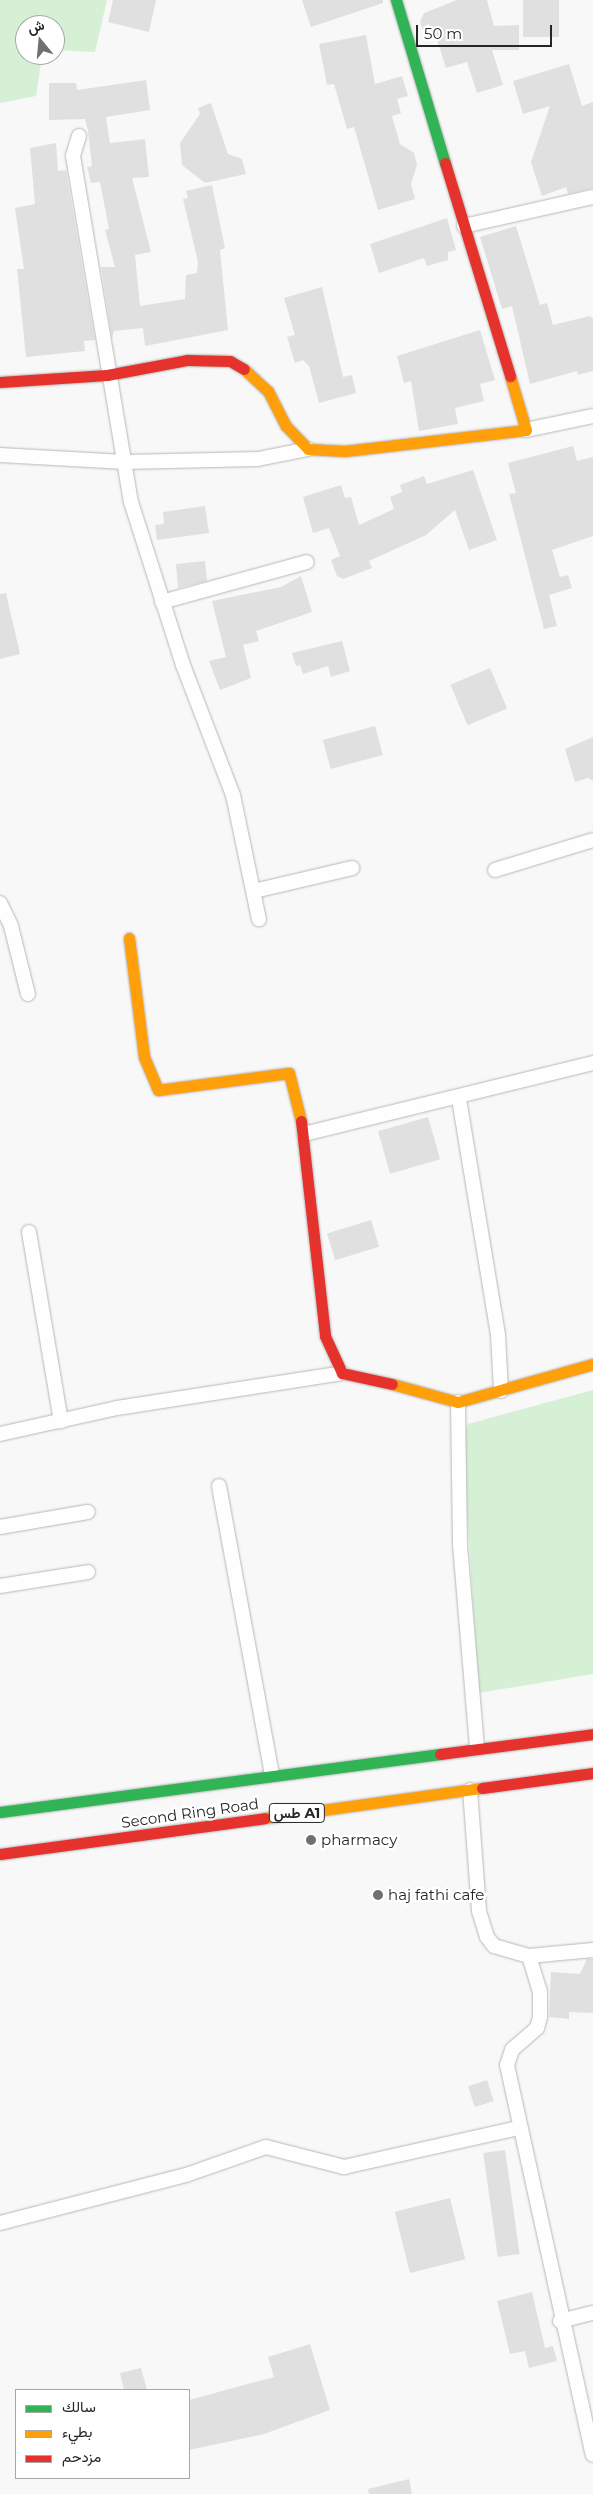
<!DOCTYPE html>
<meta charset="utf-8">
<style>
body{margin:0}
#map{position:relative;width:593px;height:2494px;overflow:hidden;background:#f8f8f8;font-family:Montserrat,Vazirmatn,sans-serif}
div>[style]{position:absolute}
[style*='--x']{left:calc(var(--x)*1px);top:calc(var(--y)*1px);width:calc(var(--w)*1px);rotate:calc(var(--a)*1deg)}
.green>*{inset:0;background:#d6f0d6}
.building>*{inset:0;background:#e0e0e0;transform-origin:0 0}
.roads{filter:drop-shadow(0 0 1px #b7b7b7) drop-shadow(0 0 1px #b7b7b7)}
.street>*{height:14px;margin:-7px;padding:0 7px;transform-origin:7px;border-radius:7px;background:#fefefe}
.fast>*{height:11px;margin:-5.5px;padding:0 5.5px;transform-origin:5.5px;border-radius:5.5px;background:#30b455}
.slow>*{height:11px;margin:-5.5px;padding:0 5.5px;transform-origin:5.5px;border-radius:5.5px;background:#ff9f0a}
.jam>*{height:11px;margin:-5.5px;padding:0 5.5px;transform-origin:5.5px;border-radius:5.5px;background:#e5322d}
.dots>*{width:14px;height:14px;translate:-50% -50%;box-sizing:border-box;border:2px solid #fff;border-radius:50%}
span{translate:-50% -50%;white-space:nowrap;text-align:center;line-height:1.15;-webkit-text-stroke:4.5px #fff;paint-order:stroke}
.shield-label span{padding:1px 4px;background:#fff;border:1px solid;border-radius:4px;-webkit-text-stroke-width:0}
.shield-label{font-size:14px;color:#262627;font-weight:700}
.street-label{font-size:15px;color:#262627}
.poi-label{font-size:15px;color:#262627}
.left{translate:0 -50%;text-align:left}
.legend{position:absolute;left:15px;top:2389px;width:175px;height:90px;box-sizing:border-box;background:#fff;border:1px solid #a8a8a9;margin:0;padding:6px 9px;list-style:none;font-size:15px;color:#262627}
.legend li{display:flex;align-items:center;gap:10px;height:25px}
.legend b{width:25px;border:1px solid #a8a8a9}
.north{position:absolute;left:15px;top:15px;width:50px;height:50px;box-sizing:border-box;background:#fff;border:1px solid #a8a8a9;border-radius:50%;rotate:343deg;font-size:14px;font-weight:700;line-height:20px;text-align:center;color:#262627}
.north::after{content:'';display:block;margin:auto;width:18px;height:22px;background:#707070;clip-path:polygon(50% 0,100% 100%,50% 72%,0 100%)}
.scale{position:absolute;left:416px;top:25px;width:136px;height:22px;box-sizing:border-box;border:2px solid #262627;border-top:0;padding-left:6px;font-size:15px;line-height:18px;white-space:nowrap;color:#262627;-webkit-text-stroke:4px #fff;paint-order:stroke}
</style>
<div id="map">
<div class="green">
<i style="clip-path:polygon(0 0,107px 0,95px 52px,55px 50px,55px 25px,25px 25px,25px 55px,42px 55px,36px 96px,0 103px)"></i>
<i style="clip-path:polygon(593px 1390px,593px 1674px,479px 1693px,462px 1434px,468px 1424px)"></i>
</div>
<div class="building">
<i style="clip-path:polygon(113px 0,156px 0,149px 32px,108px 22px)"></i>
<i style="clip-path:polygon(302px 0,383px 0,383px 3px,311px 27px)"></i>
<i style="clip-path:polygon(457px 0,487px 0,494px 26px,519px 25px,519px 50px,492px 50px,503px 85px,477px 93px,467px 62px,446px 68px,435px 33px,425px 36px,420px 22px,424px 13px)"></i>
<i style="left:523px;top:0;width:36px;height:37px"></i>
<i style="clip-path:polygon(366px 35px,375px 84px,402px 76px,408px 96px,397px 99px,401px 113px,392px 116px,400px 144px,414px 153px,417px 165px,411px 184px,415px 199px,378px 210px,354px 127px,347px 129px,334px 84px,327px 85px,319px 44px)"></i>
<i style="clip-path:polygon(569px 64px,582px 106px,593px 102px,593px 188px,568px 194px,566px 187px,542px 196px,531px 162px,550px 106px,523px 114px,513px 81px)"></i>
<i style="clip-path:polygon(146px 80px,150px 110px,106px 117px,110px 143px,145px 139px,149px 177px,132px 178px,151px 252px,135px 255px,140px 306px,185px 299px,186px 275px,197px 273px,198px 262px,183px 199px,188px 198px,186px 191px,212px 185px,225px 248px,220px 250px,228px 330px,145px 346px,143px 328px,114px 331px,112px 338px,101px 267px,115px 267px,105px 230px,109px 229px,100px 182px,91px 183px,87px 167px,92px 166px,88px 131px,85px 119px,49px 120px,49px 83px,76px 83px,77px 90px)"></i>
<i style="clip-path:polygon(211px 103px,228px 154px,242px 159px,246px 174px,205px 183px,182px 165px,180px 143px,200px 114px,198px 108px)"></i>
<i style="clip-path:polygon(56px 143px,58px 171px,66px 170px,95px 340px,84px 341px,85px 351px,26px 357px,17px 269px,24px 269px,15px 208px,35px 204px,30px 148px)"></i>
<i style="clip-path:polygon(447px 218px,456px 250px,448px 252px,448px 260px,427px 266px,424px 258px,379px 273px,370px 244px)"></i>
<i style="clip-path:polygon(516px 226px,540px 305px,547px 303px,553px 325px,590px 316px,593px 319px,593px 371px,578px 375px,577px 371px,530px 384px,512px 306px,502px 309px,480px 237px)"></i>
<i style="clip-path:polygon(322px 287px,343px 377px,352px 375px,356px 393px,319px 403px,309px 366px,303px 360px,295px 363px,287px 337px,295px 335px,284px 298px)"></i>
<i style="clip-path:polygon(480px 330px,495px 380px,480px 384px,484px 401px,455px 408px,458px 424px,419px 431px,411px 381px,404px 383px,397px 356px)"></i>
<i style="clip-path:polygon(573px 446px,577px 461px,593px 457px,593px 536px,552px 550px,560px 577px,568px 575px,572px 588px,549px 595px,557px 626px,544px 629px,509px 494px,516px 493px,508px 463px)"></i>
<i style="clip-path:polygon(473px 470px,497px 540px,469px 550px,455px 510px,426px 535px,369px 561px,372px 568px,343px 579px,337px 576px,331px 560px,340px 556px,329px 528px,313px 533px,303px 497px,341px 485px,345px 498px,351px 497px,359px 525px,394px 509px,390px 497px,402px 492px,400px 485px,424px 476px,427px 484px)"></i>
<i style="clip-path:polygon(205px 506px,209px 533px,157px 540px,155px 525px,164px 524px,163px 512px)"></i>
<i style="clip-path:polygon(205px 561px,207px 581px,178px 588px,176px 564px)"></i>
<i style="clip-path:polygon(301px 576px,312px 612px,256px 631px,259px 641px,243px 645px,251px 678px,220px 690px,209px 661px,226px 657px,212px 601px,281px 587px)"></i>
<i style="clip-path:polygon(6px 593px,20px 654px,0 659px,0 594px)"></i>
<i style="clip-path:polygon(342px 641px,350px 671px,331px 677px,328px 666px,303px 674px,300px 665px,296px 666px,292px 653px)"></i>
<i style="left:490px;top:668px;width:44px;height:43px;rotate:67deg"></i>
<i style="left:375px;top:726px;width:30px;height:54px;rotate:75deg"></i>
<i style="clip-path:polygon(593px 737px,593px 781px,588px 778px,575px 782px,565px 749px)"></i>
<i style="left:428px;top:1117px;width:44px;height:52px;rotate:74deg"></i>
<i style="left:371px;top:1220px;width:28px;height:46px;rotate:73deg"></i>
<i style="clip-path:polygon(587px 1959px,593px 1959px,593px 2013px,569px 2012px,569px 2019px,549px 2017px,551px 1972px,580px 1974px)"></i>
<i style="left:487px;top:2080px;width:22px;height:20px;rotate:72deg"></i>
<i style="left:505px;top:2150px;width:105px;height:22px;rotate:82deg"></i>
<i style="left:450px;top:2198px;width:63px;height:57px;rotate:76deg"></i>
<i style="clip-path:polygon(532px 2292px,545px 2348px,553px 2346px,557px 2361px,529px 2368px,525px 2351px,510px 2354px,497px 2301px)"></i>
<i style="clip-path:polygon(310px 2344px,330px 2410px,264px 2434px,189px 2450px,189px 2400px,274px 2377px,268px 2357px)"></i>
<i style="clip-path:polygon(141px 2368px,147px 2390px,124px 2390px,120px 2373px)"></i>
<i style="clip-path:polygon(409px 2479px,412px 2494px,369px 2494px,368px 2489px)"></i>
</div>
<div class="roads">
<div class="street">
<i style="--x:79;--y:136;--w:21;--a:107"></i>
<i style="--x:73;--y:156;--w:351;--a:80.5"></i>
<i style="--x:131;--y:502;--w:171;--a:72.3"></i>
<i style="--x:183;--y:665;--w:139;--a:69"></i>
<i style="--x:233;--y:795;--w:127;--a:78.2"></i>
<i style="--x:464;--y:226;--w:132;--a:-12.7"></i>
<i style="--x:526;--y:430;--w:68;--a:-11.8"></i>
<i style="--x:0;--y:455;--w:125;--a:3.2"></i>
<i style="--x:125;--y:462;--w:133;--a:-1.3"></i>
<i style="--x:258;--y:459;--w:51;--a:-11.3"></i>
<i style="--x:162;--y:602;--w:150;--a:-15.4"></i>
<i style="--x:495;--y:870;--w:102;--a:-17"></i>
<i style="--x:254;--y:891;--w:101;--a:-13.2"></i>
<i style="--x:0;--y:903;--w:25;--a:64"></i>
<i style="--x:11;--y:926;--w:70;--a:76"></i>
<i style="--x:459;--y:1099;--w:239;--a:80.6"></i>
<i style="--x:498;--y:1335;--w:56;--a:86.9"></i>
<i style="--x:304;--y:1134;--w:298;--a:-13.8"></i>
<i style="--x:29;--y:1232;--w:192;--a:80.4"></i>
<i style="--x:458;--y:1402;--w:143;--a:89.2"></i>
<i style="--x:460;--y:1545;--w:204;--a:85.2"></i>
<i style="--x:0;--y:1434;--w:120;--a:-12.5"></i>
<i style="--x:117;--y:1408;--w:228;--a:-8.8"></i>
<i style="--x:219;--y:1486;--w:293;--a:79.6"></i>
<i style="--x:0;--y:1527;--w:89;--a:-9.7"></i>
<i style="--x:0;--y:1586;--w:89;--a:-9"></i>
<i style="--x:470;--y:1790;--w:121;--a:85.7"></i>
<i style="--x:479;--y:1911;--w:27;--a:73"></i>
<i style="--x:487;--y:1937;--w:11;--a:52"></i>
<i style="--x:494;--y:1946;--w:36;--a:16"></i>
<i style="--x:529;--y:1956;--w:64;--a:-5.4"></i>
<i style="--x:529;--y:1956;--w:37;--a:73"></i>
<i style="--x:540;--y:1991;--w:26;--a:90"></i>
<i style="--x:540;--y:2017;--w:11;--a:105"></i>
<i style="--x:537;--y:2028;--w:33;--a:139"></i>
<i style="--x:512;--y:2050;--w:16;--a:108"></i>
<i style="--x:507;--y:2065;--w:399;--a:77.6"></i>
<i style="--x:0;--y:2223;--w:192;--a:-14.5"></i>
<i style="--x:186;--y:2175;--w:85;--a:-19.3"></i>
<i style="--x:266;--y:2147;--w:81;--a:14.4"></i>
<i style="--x:344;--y:2167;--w:179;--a:-12.6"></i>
<i style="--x:560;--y:2321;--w:34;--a:-14"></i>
</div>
<div class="fast">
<i style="--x:396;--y:0;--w:170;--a:73.3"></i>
<i style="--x:0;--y:1812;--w:444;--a:-7.5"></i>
</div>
<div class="slow">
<i style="--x:244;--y:369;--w:33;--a:43"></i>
<i style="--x:268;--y:391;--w:39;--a:63"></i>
<i style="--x:286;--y:426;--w:32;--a:46"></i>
<i style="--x:308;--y:449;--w:37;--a:3"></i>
<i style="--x:345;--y:451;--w:182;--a:-6.6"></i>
<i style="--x:526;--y:430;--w:56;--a:-106.5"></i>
<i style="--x:129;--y:938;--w:120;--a:82.8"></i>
<i style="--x:144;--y:1057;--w:36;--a:67"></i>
<i style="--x:158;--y:1090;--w:132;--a:-7.4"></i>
<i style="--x:289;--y:1073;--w:49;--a:76"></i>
<i style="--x:392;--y:1384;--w:68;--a:15.3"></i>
<i style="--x:458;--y:1402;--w:140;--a:-15.7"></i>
<i style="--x:265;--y:1818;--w:219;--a:-7.9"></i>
</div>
<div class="jam">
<i style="--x:445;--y:163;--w:223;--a:73"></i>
<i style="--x:0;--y:382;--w:107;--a:-3.7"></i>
<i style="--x:107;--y:375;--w:81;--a:-10.6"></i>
<i style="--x:187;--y:360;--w:43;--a:1.3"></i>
<i style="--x:230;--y:361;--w:16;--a:30"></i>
<i style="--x:301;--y:1121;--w:216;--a:83.6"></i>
<i style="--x:325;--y:1336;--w:41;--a:65.3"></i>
<i style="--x:342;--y:1373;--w:51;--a:12.4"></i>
<i style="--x:440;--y:1754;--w:154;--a:-7.4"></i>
<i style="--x:482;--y:1788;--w:112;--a:-7.7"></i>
<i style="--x:0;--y:1854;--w:267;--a:-7.7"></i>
</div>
</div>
<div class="dots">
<i style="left:311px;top:1840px;background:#707070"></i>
<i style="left:378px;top:1895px;background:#707070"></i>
</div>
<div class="shield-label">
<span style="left:297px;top:1813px">طس A1</span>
</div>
<div class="street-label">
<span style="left:190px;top:1813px;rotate:-8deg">Second Ring Road</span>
</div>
<div class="poi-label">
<span class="left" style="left:321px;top:1840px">pharmacy</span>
<span class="left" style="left:388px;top:1895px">haj fathi cafe</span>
</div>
<ul class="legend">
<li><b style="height:6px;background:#30b455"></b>سالك</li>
<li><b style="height:6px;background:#ff9f0a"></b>بطيء</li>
<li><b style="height:6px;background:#e5322d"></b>مزدحم</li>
</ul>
<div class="north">ش</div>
<div class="scale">50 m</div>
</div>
